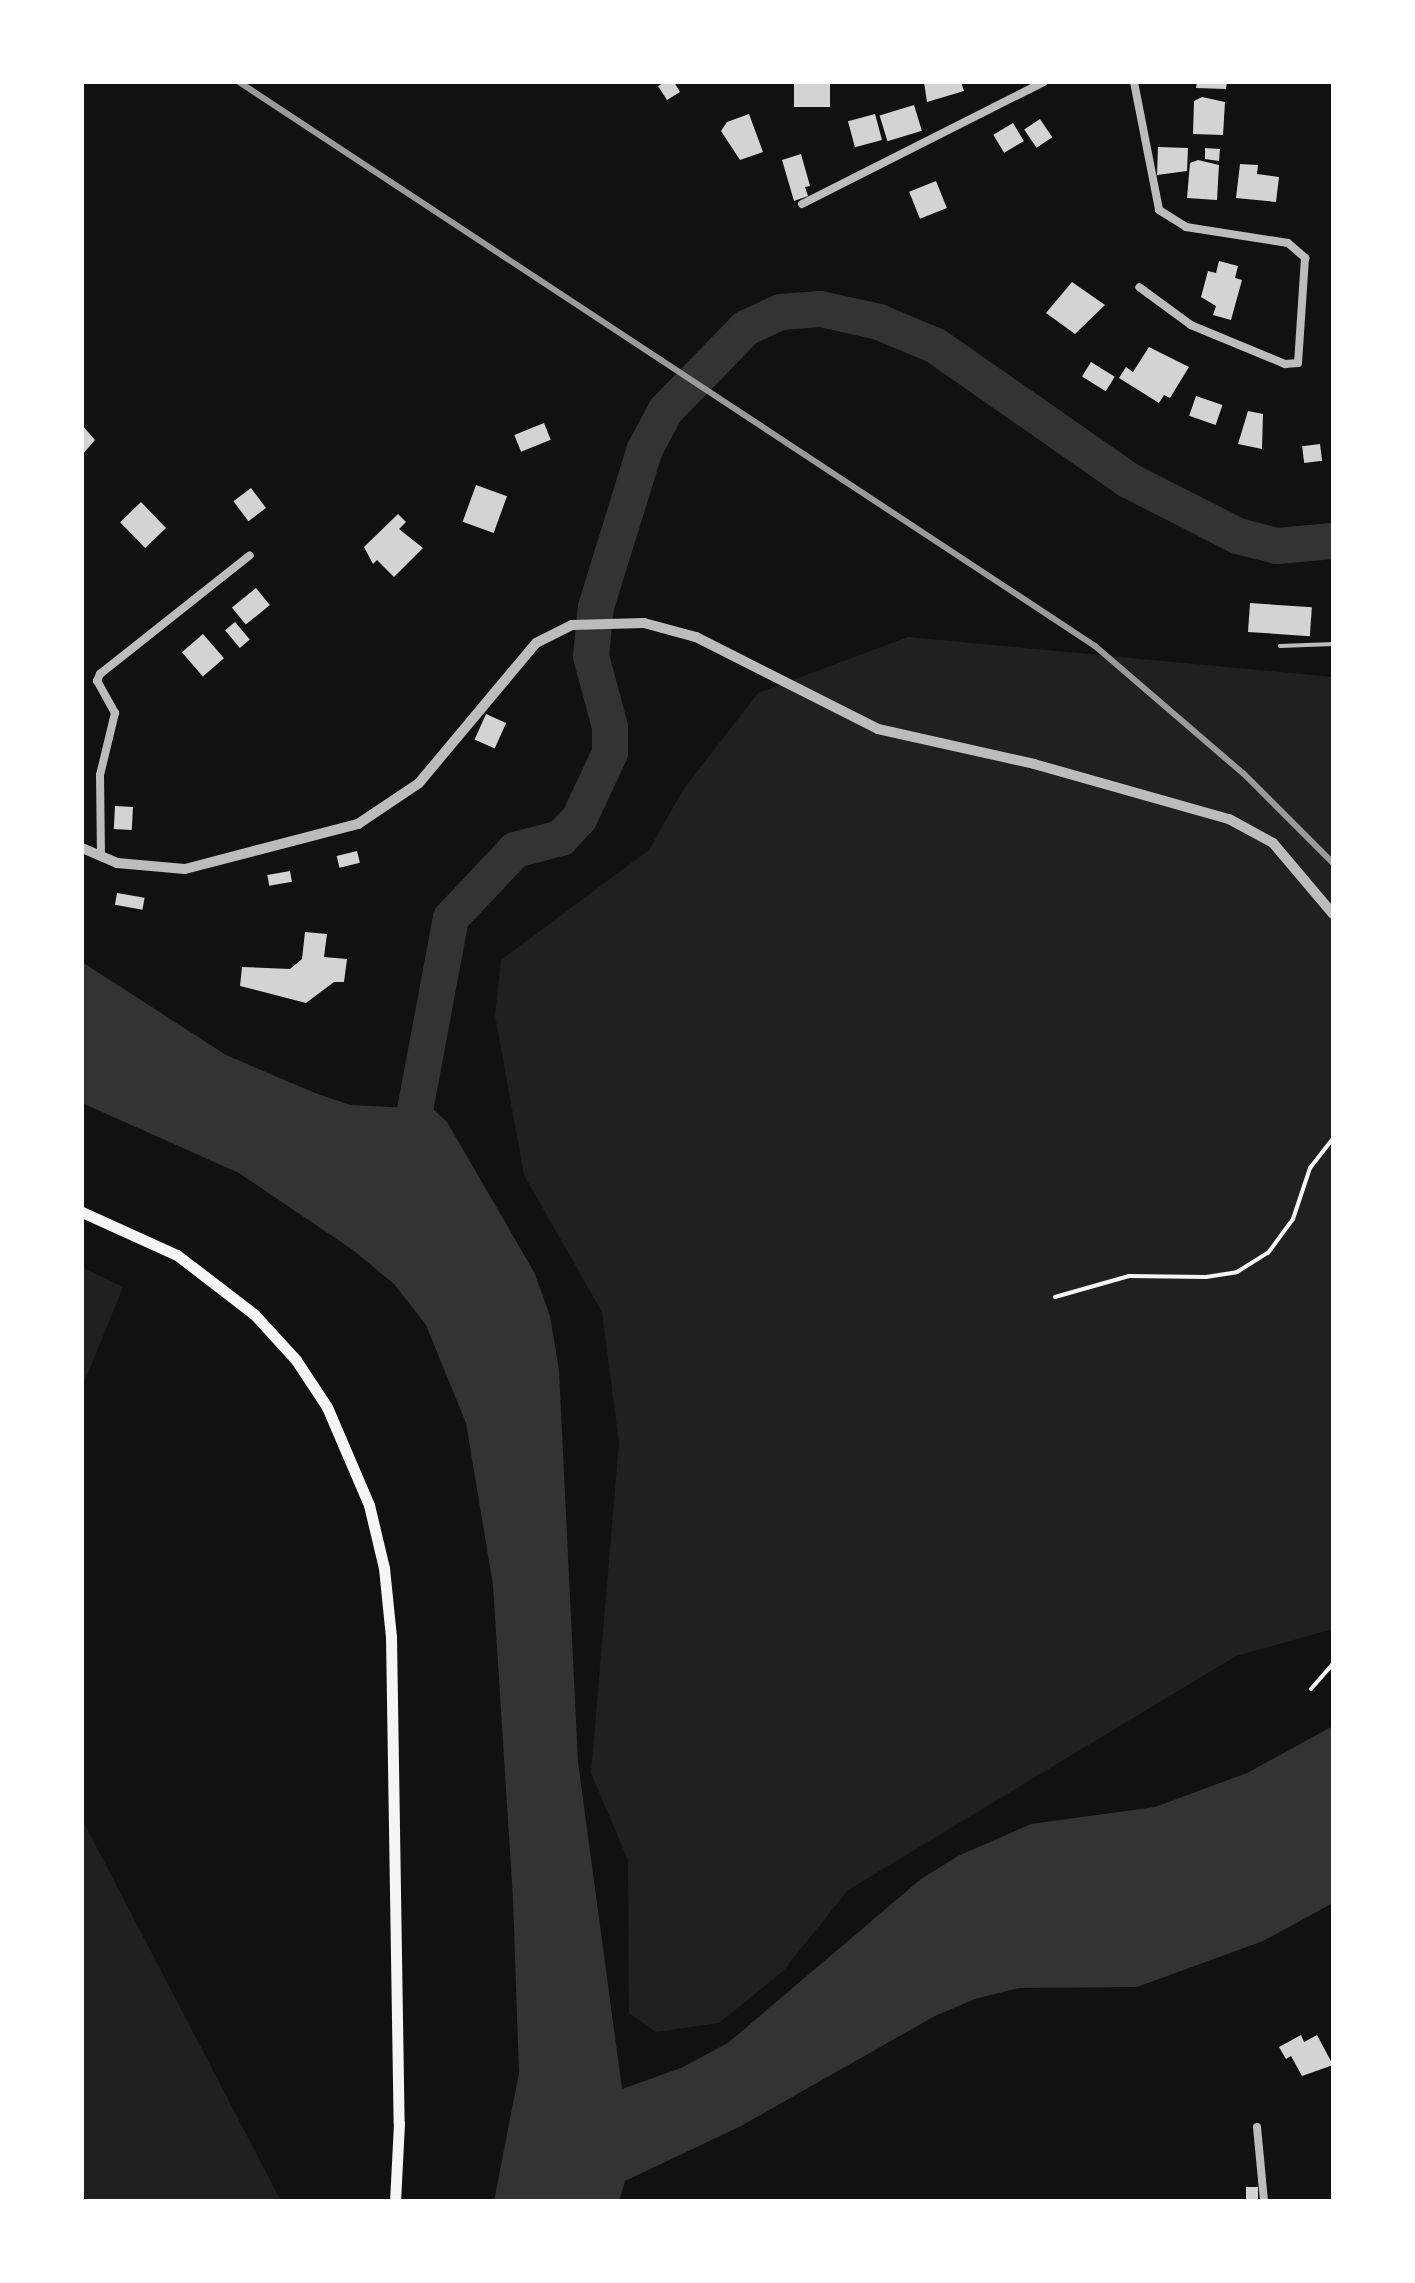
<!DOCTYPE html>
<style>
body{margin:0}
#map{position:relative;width:1415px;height:2283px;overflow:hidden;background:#111;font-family:"Nunito Sans",sans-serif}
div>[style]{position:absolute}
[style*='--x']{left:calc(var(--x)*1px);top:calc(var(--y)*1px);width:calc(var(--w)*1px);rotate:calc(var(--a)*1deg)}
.green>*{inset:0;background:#202020}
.water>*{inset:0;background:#333}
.river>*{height:36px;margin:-18px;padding:0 18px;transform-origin:18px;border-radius:18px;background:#333}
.building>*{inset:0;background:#d3d3d3;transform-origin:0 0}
.path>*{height:4px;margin:-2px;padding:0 2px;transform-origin:2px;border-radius:2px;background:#f5f5f5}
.service>*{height:4px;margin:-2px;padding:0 2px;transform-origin:2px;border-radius:2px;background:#bcbcbc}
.minor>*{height:8px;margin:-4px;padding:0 4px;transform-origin:4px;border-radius:4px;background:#bcbcbc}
.tertiary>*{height:10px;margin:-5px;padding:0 5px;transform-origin:5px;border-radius:5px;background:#bcbcbc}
.secondary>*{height:11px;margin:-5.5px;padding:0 5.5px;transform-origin:5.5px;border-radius:5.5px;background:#f5f5f5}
.rail>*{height:6px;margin:-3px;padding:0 3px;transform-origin:3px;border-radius:3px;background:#9a9a9a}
span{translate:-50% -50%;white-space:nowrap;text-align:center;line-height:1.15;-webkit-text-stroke:8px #fff;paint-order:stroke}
.frame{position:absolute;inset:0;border:84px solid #fff;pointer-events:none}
</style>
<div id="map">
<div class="green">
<i style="clip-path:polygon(908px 637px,1333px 677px,1333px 1629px,1236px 1656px,848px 1890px,783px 1971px,719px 2023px,656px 2032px,629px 2013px,628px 1860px,591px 1773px,619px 1443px,602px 1312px,524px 1175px,495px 1015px,501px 960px,649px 850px,683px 790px,758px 693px)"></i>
<i style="clip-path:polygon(82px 1267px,123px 1287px,82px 1388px)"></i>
<i style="clip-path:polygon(82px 1821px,85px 1825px,281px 2201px,82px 2201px)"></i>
</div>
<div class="water">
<i style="clip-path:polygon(82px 962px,226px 1055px,315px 1093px,350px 1105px,433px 1109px,447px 1122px,534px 1272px,550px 1316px,559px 1370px,578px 1762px,622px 2089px,681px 2068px,728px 2043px,921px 1879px,958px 1856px,1031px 1824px,1155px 1807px,1247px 1773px,1333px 1726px,1333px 1903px,1263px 1941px,1137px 1987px,1019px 1988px,975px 1999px,935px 2016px,741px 2126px,625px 2181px,619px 2201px,494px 2201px,519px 2073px,513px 1899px,493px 1585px,466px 1423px,426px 1325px,394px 1284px,353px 1250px,239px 1173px,82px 1103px)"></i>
</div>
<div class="river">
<i style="--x:407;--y:1153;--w:239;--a:-79.4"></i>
<i style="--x:451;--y:918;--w:93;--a:-46.7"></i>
<i style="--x:515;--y:850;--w:48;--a:-14.6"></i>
<i style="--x:561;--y:838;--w:26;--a:-47"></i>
<i style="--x:579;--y:819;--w:73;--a:-64.8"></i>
<i style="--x:610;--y:753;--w:26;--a:-90"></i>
<i style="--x:610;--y:727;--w:73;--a:-105"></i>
<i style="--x:591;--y:656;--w:49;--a:-84.2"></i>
<i style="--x:596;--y:607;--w:165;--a:-72.8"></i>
<i style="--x:645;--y:449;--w:44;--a:-61.7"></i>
<i style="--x:666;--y:410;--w:115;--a:-45.7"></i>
<i style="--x:746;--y:328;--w:38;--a:-25"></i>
<i style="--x:781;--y:312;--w:40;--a:-4.3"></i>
<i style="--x:821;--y:309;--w:59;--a:12.6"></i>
<i style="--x:879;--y:322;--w:62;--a:22.8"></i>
<i style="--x:936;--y:346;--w:234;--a:34.9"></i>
<i style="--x:1128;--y:480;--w:123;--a:27"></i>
<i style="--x:1238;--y:536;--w:40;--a:14.4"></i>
<i style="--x:1277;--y:546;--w:56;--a:-5.1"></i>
</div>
<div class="building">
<i style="clip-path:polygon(665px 82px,674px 82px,680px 92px,667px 100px,658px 86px)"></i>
<i style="left:794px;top:82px;width:36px;height:25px"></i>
<i style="clip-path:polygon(924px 82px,961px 82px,964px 91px,927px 102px)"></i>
<i style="clip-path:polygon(1197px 82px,1227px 82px,1226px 89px,1196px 88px)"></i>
<i style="clip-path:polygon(1202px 97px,1225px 102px,1223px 135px,1193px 134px,1194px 101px)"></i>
<i style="left:914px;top:105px;width:27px;height:36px;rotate:73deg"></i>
<i style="clip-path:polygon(749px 114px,763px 152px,740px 160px,721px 131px,727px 122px)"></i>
<i style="left:875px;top:114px;width:27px;height:28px;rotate:75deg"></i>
<i style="left:1040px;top:119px;width:22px;height:19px;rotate:56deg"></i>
<i style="left:1013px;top:123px;width:21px;height:23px;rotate:59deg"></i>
<i style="clip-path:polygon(1158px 147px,1188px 148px,1187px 171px,1157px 175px)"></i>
<i style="clip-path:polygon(1205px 148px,1220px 149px,1219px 161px,1205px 159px)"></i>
<i style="clip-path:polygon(801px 154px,810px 186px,805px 187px,808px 196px,794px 201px,782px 160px)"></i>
<i style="clip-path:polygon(1198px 160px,1219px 165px,1217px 200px,1187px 198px,1190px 163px)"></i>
<i style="clip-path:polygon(1240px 164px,1258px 165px,1257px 174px,1279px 177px,1276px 202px,1236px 198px)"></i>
<i style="left:936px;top:181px;width:29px;height:29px;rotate:68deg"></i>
<i style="clip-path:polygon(1219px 261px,1238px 266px,1235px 278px,1242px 280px,1231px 320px,1213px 315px,1216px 306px,1201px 297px,1208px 271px,1216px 273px)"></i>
<i style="clip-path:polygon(1072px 282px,1105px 305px,1075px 334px,1046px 313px)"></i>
<i style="clip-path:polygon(1149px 347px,1189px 367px,1170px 398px,1164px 395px,1159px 403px,1119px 378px,1126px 367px,1133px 372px)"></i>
<i style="left:1091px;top:362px;width:28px;height:17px;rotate:32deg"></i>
<i style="left:1196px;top:396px;width:28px;height:21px;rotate:19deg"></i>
<i style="clip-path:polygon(1248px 411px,1263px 414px,1262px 449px,1238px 444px)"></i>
<i style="left:544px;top:423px;width:18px;height:32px;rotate:68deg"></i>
<i style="clip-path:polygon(82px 425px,95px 440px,82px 455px)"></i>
<i style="left:1320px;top:444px;width:17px;height:18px;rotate:83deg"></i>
<i style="left:476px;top:485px;width:33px;height:39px;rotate:20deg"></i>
<i style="left:251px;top:488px;width:25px;height:22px;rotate:53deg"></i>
<i style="left:141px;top:502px;width:36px;height:29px;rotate:46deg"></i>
<i style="clip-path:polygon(398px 514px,406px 522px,399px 529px,423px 548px,394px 577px,377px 560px,373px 564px,364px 547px)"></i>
<i style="left:256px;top:588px;width:22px;height:31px;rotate:51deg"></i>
<i style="left:1250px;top:603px;width:62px;height:29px;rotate:4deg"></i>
<i style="left:235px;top:622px;width:23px;height:13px;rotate:50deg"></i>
<i style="left:203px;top:634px;width:32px;height:28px;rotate:49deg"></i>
<i style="left:486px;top:714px;width:22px;height:28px;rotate:24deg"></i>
<i style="left:115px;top:806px;width:18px;height:23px;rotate:3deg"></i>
<i style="left:357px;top:851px;width:12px;height:21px;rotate:76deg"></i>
<i style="left:290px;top:871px;width:11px;height:23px;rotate:80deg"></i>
<i style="left:117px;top:893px;width:28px;height:12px;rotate:10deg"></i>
<i style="clip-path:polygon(305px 932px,327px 934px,324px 957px,347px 959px,344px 982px,334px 982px,306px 1003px,240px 986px,242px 967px,290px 969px,302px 959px)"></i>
<i style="clip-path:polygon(1301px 2035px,1304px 2042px,1317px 2035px,1333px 2065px,1302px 2076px,1291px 2056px,1286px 2059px,1279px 2047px)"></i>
<i style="left:1246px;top:2187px;width:12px;height:14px"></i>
</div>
<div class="path">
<i style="--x:1055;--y:1297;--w:77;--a:-15.8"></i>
<i style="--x:1129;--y:1276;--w:77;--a:0.7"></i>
<i style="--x:1206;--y:1277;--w:31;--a:-9"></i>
<i style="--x:1237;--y:1272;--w:36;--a:-32"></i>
<i style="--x:1268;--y:1253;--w:42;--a:-53.7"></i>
<i style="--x:1293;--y:1219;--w:54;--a:-71.6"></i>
<i style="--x:1310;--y:1168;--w:37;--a:-52"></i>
<i style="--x:1311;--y:1689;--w:33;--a:-49"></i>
</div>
<div class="service">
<i style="--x:1280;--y:646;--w:53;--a:-2.2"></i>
</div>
<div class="minor">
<i style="--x:1134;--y:82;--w:130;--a:78.9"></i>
<i style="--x:1159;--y:210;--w:32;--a:32"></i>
<i style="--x:1186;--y:227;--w:103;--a:8.9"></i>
<i style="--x:1288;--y:243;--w:23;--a:41"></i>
<i style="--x:1305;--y:258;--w:105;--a:93.8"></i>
<i style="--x:1298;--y:363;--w:13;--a:176"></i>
<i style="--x:1285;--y:364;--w:102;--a:-157.5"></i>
<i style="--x:1191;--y:325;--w:64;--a:-143.8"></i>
<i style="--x:802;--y:204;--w:271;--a:-26.8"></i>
<i style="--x:101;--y:856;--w:81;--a:-90.7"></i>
<i style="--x:100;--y:775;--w:64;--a:-76.4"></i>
<i style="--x:115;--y:713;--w:37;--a:-119"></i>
<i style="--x:97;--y:681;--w:8;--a:-67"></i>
<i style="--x:100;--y:674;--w:191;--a:-38.4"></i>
<i style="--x:1257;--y:2127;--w:74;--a:84.6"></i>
</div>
<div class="tertiary">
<i style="--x:82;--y:848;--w:38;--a:23"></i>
<i style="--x:117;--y:863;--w:68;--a:5"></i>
<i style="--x:185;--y:869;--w:179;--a:-14.6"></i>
<i style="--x:358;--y:824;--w:73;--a:-33.9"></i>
<i style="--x:419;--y:783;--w:182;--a:-50.1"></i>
<i style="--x:536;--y:643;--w:40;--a:-26.6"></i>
<i style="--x:572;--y:625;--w:72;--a:-1.6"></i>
<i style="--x:644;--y:623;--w:54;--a:15.1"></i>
<i style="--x:696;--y:637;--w:204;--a:26.8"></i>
<i style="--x:878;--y:729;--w:160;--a:12.6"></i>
<i style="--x:1034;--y:764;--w:203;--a:15.8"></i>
<i style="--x:1229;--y:819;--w:50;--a:28.6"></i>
<i style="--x:1273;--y:843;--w:93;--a:49.8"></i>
</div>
<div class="secondary">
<i style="--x:82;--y:1212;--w:104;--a:24.4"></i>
<i style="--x:177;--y:1255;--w:97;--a:37.5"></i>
<i style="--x:254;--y:1314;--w:62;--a:47.6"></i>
<i style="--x:296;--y:1360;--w:56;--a:56.6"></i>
<i style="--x:327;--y:1407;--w:107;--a:66.8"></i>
<i style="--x:369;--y:1505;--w:65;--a:76.6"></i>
<i style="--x:384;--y:1568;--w:69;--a:84.2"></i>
<i style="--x:391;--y:1637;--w:486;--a:89.1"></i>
<i style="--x:399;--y:2123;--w:78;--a:92.9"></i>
</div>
<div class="rail">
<i style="--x:239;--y:82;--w:1025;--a:33.38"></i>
<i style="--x:1095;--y:646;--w:196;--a:40.7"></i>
<i style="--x:1244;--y:774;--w:126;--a:45"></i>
</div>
<div class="frame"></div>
</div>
